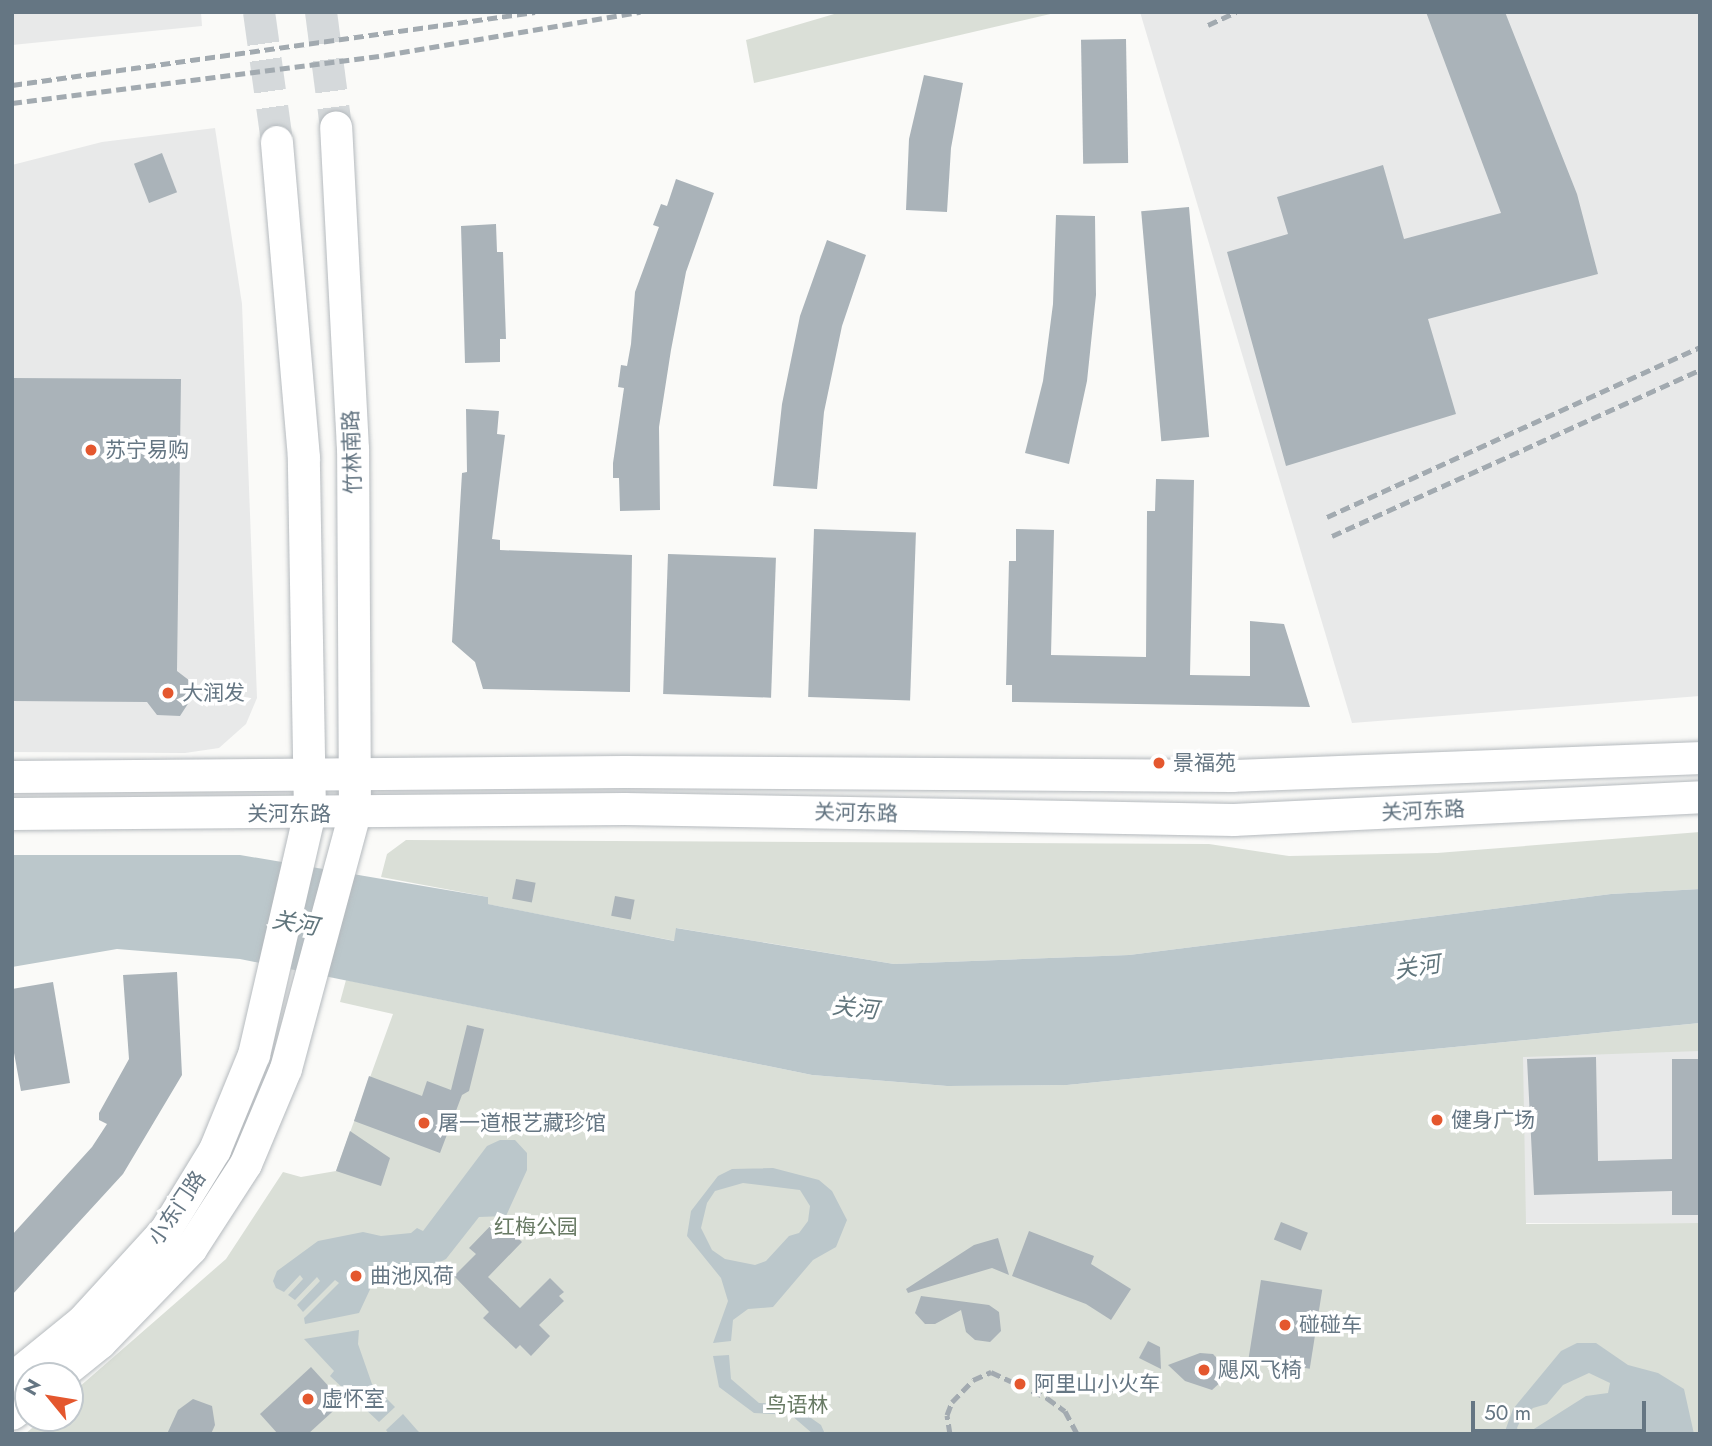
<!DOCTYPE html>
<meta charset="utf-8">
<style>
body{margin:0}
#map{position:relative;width:1712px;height:1446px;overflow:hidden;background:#fafaf8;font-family:Jost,"Noto Sans SC",sans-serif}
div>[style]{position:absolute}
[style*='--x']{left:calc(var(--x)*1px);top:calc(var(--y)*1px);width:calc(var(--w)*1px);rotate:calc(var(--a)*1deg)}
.built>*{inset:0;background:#e8e9e9;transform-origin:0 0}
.green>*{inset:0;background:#dadfd7}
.water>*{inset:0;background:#bbc7cb}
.building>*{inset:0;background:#aab3b9;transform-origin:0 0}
.major-tunnel>*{height:32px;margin-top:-16px;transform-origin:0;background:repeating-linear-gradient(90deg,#d5d9db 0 32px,transparent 0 48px)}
.roads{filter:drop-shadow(0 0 2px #b5babe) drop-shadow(0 0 2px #b5babe)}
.major>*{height:32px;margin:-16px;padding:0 16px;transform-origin:16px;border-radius:16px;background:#fff}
.rail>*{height:5px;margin-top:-2.5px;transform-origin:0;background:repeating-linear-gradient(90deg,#a2aab0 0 10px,transparent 0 15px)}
.dots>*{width:19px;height:19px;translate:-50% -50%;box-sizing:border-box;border:4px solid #fff;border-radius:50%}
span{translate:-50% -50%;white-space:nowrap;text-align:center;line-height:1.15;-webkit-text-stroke:7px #fff;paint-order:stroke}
.poi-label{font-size:21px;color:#657683}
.left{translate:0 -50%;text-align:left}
.street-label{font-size:21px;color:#657683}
.park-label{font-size:21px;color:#687a64}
.water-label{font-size:23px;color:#60757c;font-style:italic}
.frame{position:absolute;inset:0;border:14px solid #657683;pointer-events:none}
.north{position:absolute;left:14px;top:1362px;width:70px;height:70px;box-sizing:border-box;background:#fff;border:2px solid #c1c8cd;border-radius:50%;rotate:300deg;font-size:19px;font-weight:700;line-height:28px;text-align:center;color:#657683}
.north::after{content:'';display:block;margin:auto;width:24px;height:32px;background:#e4572e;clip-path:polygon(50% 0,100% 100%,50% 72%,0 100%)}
.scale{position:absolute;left:1471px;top:1401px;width:175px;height:32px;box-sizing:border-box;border:4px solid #657683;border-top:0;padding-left:9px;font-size:21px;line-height:24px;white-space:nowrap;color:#657683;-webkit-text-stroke:5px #fff;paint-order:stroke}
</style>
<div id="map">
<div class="built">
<i style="clip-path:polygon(12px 12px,201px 12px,202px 26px,12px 45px)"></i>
<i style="clip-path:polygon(1140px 12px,1700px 12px,1700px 696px,1352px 723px)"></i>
<i style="clip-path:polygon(215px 128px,242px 304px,257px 698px,246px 724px,219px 748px,185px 753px,12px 752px,12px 165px,102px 142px)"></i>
<i style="left:1700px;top:1051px;width:172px;height:177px;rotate:90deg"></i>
</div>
<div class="green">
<i style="clip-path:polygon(841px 12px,1059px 12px,754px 83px,746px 40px)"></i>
<i style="clip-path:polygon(1700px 832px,1700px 889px,1611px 894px,1129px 955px,894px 964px,677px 928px,675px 941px,487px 904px,488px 897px,381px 877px,387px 854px,406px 840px,1209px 844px,1289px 856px,1437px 853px)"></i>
<i style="clip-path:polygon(346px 980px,812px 1075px,947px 1086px,1067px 1085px,1700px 1023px,1700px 1051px,1523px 1057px,1526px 1224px,1700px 1223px,1700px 1434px,25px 1434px,44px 1418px,70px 1418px,70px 1395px,226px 1259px,283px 1172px,301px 1177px,336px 1171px,393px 1014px,340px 1002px)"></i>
</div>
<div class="water">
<i style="clip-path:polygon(12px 855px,240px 855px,488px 897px,488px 904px,674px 941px,676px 928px,894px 964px,1129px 955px,1611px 894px,1700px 889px,1700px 1023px,1067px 1085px,947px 1086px,812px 1075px,240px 959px,117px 949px,12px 967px)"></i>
<i style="clip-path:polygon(500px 1140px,515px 1140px,527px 1153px,527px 1170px,506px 1216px,479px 1217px,446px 1259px,428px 1268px,393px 1271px,373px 1283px,359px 1313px,305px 1324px,304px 1318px,339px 1283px,335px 1280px,303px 1312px,297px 1305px,320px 1281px,317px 1277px,295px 1300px,288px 1295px,303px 1279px,300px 1275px,284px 1292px,276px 1288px,273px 1281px,277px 1271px,318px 1241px,363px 1232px,381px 1236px,411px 1233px,417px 1228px,423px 1231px,487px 1146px)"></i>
<i style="clip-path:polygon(evenodd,773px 1168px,819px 1180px,832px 1191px,847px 1220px,836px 1247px,813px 1260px,773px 1307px,748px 1309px,733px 1320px,731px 1341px,713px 1343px,728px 1301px,721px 1278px,687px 1236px,691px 1211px,718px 1176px,732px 1169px,773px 1168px,743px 1183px,800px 1190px,810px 1206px,808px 1221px,799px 1233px,789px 1236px,766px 1261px,755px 1265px,725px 1259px,712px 1250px,701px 1228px,707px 1203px,715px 1191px,743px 1183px)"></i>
<i style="clip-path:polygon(359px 1330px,358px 1344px,372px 1384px,395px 1407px,379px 1422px,330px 1376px,334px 1371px,304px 1339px)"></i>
<i style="clip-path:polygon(1577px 1343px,1596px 1343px,1628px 1365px,1658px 1373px,1684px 1389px,1694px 1434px,1526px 1434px,1586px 1396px,1608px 1393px,1610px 1383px,1589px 1373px,1563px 1385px,1547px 1404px,1533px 1408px,1521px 1419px,1517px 1428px,1520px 1434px,1504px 1434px,1513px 1409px,1561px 1351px)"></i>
<i style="clip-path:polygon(729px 1355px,731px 1379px,759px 1403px,791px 1404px,821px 1425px,825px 1434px,813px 1434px,791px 1415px,754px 1413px,719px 1387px,713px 1356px)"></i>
<i style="clip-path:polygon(403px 1414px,417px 1430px,421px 1434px,389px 1434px,386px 1430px)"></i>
</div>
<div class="building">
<i style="clip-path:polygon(1426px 12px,1505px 12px,1577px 194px,1598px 274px,1428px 319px,1456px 414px,1286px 466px,1227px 252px,1288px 234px,1277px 197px,1383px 165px,1404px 239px,1501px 213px)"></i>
<i style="left:1126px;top:39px;width:124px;height:45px;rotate:89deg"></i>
<i style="clip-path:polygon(924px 75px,963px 83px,951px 148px,947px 212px,906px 210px,909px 139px)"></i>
<i style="left:162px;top:153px;width:42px;height:30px;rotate:69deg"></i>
<i style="clip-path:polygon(676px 179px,714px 193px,686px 272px,671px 350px,659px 427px,660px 510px,620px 511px,619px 478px,613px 478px,613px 463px,624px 388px,618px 387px,621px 365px,627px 366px,631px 344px,635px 292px,659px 227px,653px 225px,661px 204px,667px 206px)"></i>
<i style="left:1189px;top:207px;width:231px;height:48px;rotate:85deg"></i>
<i style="clip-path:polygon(1056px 215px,1095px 216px,1096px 295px,1087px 381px,1069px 464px,1025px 453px,1043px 381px,1053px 304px)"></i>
<i style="clip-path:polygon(496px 224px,497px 252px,503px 252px,506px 339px,500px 339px,500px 362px,465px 363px,461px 226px)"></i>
<i style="clip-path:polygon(827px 240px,866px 255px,842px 326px,824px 412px,817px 489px,773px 486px,782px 404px,800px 316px)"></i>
<i style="clip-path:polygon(12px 378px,181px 379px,177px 671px,190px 681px,193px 696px,180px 716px,157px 715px,147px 702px,12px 701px)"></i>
<i style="clip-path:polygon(466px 409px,499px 411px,497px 434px,505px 435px,492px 539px,500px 540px,500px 550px,632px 555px,630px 692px,483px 689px,475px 662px,452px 642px,462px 473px,467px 472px)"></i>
<i style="clip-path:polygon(1156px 479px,1194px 480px,1190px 675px,1250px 676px,1250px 621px,1284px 624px,1310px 707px,1012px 702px,1012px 685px,1006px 685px,1009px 561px,1016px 561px,1016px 529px,1054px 530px,1051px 655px,1146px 657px,1147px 511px,1155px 511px)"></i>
<i style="left:814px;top:529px;width:102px;height:168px;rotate:2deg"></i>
<i style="left:668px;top:554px;width:108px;height:140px;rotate:2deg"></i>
<i style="left:516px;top:879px;width:20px;height:20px;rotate:11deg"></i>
<i style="left:615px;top:896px;width:20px;height:20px;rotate:11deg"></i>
<i style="clip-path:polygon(177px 972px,182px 1075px,123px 1174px,12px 1295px,12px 1235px,92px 1147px,107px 1124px,99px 1120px,99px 1113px,129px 1059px,123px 975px)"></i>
<i style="clip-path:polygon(53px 982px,70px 1083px,21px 1091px,12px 1042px,12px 989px)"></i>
<i style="clip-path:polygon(467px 1025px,484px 1029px,481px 1042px,469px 1091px,462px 1095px,440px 1153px,354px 1121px,369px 1076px,422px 1096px,427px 1081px,451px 1090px)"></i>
<i style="clip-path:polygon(1596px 1057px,1598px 1161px,1672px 1159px,1672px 1059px,1700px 1059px,1700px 1215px,1672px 1215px,1672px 1191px,1534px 1195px,1527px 1059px)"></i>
<i style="clip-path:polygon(350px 1131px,390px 1158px,381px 1186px,336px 1171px)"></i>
<i style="clip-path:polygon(498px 1218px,522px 1242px,488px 1277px,520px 1308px,550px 1278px,564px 1292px,559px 1296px,564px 1301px,539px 1325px,550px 1336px,531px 1356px,520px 1345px,516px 1349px,483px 1318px,489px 1312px,454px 1276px,476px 1254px,469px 1248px)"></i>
<i style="left:1281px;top:1222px;width:29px;height:19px;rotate:22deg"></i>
<i style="clip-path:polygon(1029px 1231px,1094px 1256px,1091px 1264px,1131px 1289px,1111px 1320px,1086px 1304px,1012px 1276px)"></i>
<i style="clip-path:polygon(998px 1238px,1009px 1275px,992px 1268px,908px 1293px,906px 1289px,974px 1245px)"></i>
<i style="left:1261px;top:1280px;width:62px;height:80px;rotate:9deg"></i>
<i style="clip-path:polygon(921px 1296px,989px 1305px,999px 1312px,1001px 1331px,990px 1342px,975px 1340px,966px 1332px,961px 1310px,935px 1324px,925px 1324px,915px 1313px)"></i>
<i style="clip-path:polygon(1148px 1341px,1160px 1347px,1161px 1369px,1139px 1358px)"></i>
<i style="clip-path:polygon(1200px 1353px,1213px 1354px,1224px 1366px,1222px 1381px,1212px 1390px,1185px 1381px,1168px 1365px)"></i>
<i style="clip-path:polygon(311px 1367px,343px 1402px,308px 1434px,278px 1434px,260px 1414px)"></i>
<i style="clip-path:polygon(193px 1399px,212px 1406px,215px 1425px,211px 1434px,167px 1434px,178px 1410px)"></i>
</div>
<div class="major-tunnel">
<i style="--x:259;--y:12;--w:131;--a:82.1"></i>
<i style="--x:321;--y:12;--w:116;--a:82.6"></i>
</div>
<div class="roads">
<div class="major">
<i style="--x:12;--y:777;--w:612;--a:-0.47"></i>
<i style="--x:624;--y:772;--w:608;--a:0.38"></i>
<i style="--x:1232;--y:776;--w:468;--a:-2.2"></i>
<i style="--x:12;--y:814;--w:613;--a:-0.47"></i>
<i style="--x:625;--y:809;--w:609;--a:1.03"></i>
<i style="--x:1234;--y:820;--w:467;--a:-2.8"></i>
<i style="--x:59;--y:1376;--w:53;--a:-38.8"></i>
<i style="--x:100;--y:1343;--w:131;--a:-45.9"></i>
<i style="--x:191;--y:1249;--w:101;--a:-57.1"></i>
<i style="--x:246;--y:1164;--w:103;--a:-67.2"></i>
<i style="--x:286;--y:1069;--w:264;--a:-74.9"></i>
<i style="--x:355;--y:814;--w:365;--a:-90.3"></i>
<i style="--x:353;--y:449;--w:322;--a:-93"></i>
<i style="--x:12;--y:1379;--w:92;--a:-39.2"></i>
<i style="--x:83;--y:1321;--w:123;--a:-47.6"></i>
<i style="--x:166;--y:1230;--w:94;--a:-58.5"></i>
<i style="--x:215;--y:1150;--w:103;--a:-67.7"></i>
<i style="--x:254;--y:1055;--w:248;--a:-77"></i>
<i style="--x:310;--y:813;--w:355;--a:-91"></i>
<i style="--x:304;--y:458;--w:317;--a:-94.9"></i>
<i style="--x:12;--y:1414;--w:20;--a:-37"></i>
</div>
</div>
<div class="rail">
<i style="--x:1208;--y:25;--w:31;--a:-25"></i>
<i style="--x:12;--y:85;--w:528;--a:-7.95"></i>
<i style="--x:12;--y:103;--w:376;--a:-7.3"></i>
<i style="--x:385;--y:55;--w:259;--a:-9.6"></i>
<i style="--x:1327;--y:517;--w:410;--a:-24.5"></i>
<i style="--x:1332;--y:536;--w:404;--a:-24.3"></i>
<i style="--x:950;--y:1434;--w:19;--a:-99"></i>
<i style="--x:947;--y:1415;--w:14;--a:-69"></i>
<i style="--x:952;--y:1402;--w:30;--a:-46"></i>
<i style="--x:973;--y:1380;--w:20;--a:-24"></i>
<i style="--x:991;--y:1372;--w:62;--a:24.9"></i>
<i style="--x:1047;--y:1398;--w:22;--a:36"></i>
<i style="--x:1065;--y:1411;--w:26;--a:62"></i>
</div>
<div class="dots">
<i style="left:91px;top:450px;background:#e4572e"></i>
<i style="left:168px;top:693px;background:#e4572e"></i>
<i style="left:1159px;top:763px;background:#e4572e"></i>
<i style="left:1437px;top:1120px;background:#e4572e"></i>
<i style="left:424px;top:1123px;background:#e4572e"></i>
<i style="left:356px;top:1276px;background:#e4572e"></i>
<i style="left:1285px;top:1325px;background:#e4572e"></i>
<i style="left:1204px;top:1370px;background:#e4572e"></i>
<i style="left:1020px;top:1384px;background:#e4572e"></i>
<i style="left:308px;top:1399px;background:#e4572e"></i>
</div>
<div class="poi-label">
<span class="left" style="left:105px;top:450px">苏宁易购</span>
<span class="left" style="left:182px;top:693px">大润发</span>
<span class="left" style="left:1173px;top:763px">景福苑</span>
<span class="left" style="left:1451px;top:1120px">健身广场</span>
<span class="left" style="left:438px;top:1123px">屠一道根艺藏珍馆</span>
<span class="left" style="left:370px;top:1276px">曲池风荷</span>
<span class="left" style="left:1299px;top:1325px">碰碰车</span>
<span class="left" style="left:1218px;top:1370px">飓风飞椅</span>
<span class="left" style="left:1034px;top:1384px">阿里山小火车</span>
<span class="left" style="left:322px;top:1399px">虚怀室</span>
</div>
<div class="street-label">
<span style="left:352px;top:452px;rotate:-92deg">竹林南路</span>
<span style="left:1423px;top:811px;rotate:-3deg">关河东路</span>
<span style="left:856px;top:813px;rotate:1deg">关河东路</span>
<span style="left:289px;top:814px">关河东路</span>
<span style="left:177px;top:1208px;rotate:-56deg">小东门路</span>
</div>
<div class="park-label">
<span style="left:536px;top:1227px">红梅公园</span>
<span style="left:797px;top:1405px">鸟语林</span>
</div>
<div class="water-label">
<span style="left:295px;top:923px;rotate:10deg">关河</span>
<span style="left:1417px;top:967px;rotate:-9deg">关河</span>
<span style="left:855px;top:1008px;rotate:6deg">关河</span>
</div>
<div class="frame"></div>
<div class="north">N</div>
<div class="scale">50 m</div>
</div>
